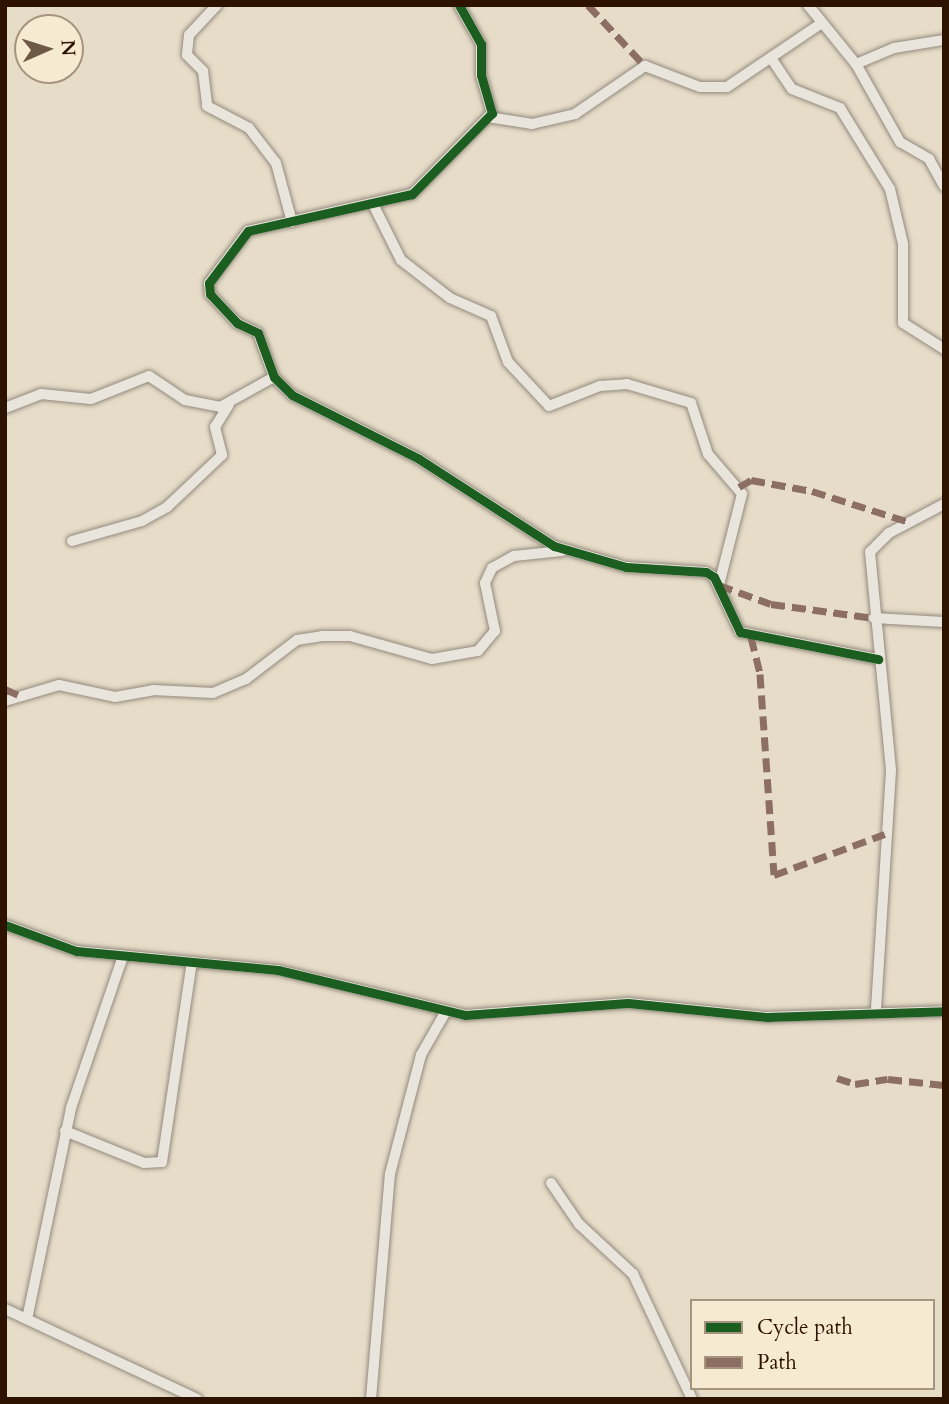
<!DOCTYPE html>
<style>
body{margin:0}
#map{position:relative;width:949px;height:1404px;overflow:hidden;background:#e6dcc8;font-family:Cardo,serif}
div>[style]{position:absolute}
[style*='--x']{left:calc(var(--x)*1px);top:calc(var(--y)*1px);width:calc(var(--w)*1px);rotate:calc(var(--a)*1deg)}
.roads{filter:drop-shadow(0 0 2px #938a7d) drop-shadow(0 0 2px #938a7d)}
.street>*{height:10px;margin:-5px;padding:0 5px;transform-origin:5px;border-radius:5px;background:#eae5dc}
.quiet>*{height:7px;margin-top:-3.5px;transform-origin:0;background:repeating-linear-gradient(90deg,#8d6e63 0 14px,transparent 0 21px)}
.cycleway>*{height:9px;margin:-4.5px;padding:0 4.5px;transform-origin:4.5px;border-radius:4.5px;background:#1b5e20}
span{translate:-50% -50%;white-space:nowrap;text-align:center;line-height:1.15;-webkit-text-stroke:5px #f7ead3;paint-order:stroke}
.frame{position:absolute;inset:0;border:7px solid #2e1200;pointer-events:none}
.legend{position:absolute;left:690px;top:1299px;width:245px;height:91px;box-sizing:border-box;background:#f7ead3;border:2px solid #a7947f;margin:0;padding:9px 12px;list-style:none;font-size:21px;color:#2e1200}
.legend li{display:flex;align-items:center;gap:14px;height:35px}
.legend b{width:35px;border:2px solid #a7947f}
.north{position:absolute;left:14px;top:14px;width:70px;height:70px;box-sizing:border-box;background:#f7ead3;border:2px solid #a7947f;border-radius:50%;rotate:87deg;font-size:19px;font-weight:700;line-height:28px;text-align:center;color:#2e1200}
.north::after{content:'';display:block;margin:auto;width:24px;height:32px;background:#6e5946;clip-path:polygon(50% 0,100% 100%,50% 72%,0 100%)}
</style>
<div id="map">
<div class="roads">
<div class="street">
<i style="--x:217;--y:5;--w:41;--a:133"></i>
<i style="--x:189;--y:35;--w:20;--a:96"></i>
<i style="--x:187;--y:55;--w:23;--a:45"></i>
<i style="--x:203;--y:71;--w:35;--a:83"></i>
<i style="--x:207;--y:106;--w:47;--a:27.6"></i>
<i style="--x:249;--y:128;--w:44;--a:52.4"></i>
<i style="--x:276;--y:163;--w:61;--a:74.8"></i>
<i style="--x:459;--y:5;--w:45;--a:60.6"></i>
<i style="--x:481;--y:44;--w:31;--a:90"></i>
<i style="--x:481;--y:75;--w:40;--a:74"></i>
<i style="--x:492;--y:113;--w:114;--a:134.6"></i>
<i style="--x:412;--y:194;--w:168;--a:167.3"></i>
<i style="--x:248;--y:231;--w:65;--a:126.9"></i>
<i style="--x:209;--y:283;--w:11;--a:85"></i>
<i style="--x:210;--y:294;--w:40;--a:47"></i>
<i style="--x:237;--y:323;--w:23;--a:25"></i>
<i style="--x:258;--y:333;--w:47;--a:70"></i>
<i style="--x:274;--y:377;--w:25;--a:45"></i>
<i style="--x:292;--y:395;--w:142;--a:26.7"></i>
<i style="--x:419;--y:459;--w:161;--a:32.8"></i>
<i style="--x:554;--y:546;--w:75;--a:16.3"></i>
<i style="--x:626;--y:567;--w:80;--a:3.6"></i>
<i style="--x:706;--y:572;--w:9;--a:32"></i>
<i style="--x:714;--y:577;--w:61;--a:64.7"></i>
<i style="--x:740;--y:632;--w:141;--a:11.1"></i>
<i style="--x:808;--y:5;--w:76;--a:50.9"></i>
<i style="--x:856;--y:64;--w:90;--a:60.6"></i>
<i style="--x:900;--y:142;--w:34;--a:30"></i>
<i style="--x:929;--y:159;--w:31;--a:61"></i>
<i style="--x:773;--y:61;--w:34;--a:56"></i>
<i style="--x:792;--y:89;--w:52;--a:21.6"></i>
<i style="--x:840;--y:108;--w:95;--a:58.3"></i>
<i style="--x:890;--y:189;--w:57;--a:76.7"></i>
<i style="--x:903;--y:244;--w:79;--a:90"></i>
<i style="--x:903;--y:323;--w:49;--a:32.4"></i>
<i style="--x:856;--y:64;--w:41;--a:-22.8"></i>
<i style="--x:894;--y:48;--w:51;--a:-9.1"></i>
<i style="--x:488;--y:117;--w:45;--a:9"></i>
<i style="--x:532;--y:124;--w:44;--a:-13.1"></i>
<i style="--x:575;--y:114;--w:85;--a:-34.4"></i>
<i style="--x:645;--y:66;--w:59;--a:20.9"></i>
<i style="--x:700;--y:87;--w:27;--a:0"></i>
<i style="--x:727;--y:87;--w:115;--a:-34"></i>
<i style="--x:374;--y:206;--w:60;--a:63.4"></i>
<i style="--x:401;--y:260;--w:62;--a:37.8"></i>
<i style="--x:450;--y:298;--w:45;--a:23.7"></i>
<i style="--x:491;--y:316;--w:49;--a:69.7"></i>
<i style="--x:508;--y:362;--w:60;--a:47"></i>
<i style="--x:549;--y:406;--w:55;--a:-21.4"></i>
<i style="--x:600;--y:386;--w:27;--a:-4"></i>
<i style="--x:627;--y:384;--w:67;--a:16.5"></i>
<i style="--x:691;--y:403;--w:54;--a:71.6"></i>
<i style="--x:708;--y:454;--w:52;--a:49.6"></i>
<i style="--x:742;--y:494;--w:94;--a:104.2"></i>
<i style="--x:5;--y:408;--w:39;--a:-21"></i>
<i style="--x:41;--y:394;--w:50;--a:5.7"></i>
<i style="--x:91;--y:399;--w:62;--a:-21.6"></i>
<i style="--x:149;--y:376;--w:43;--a:33.7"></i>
<i style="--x:185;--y:400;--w:36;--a:11"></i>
<i style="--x:220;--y:407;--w:62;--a:-29.1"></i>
<i style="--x:72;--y:541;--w:73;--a:-15.9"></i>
<i style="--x:142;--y:521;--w:29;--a:-29"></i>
<i style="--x:167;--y:507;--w:76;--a:-43.4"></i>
<i style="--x:222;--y:455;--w:29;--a:-104"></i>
<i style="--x:215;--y:427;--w:26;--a:-58"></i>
<i style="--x:874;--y:618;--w:70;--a:3.3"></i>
<i style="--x:5;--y:701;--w:56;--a:-16.5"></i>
<i style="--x:59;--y:685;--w:57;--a:12.1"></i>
<i style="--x:115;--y:697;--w:39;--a:-10"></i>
<i style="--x:153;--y:690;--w:60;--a:2.9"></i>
<i style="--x:213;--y:693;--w:36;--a:-23"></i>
<i style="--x:246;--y:679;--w:64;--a:-37.4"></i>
<i style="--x:297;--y:640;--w:25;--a:-9"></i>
<i style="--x:322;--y:636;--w:28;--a:0"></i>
<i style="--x:350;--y:636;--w:85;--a:15.7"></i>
<i style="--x:432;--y:659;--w:47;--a:-9.9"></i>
<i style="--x:478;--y:651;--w:26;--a:-50"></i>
<i style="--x:495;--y:631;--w:49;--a:-101.8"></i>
<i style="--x:485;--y:583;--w:17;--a:-65"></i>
<i style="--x:492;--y:568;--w:25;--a:-29"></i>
<i style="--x:514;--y:556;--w:48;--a:-5.9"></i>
<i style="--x:5;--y:925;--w:76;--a:20.1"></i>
<i style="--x:76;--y:951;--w:203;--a:5.4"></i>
<i style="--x:278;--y:970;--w:192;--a:13.5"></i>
<i style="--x:465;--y:1015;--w:163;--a:-4.2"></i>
<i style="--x:628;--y:1003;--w:140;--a:5.8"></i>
<i style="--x:767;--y:1017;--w:177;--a:-1.9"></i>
<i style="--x:876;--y:1009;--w:239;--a:-86.4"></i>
<i style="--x:891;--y:770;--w:219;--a:-95.5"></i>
<i style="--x:870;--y:552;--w:27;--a:-45"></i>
<i style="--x:889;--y:533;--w:62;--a:-27.8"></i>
<i style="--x:65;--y:1131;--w:85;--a:22.1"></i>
<i style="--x:144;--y:1163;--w:18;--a:-3"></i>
<i style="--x:162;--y:1162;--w:202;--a:-81.5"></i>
<i style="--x:551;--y:1183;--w:50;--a:55.7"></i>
<i style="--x:579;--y:1224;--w:74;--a:42.8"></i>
<i style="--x:633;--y:1274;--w:138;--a:64.7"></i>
<i style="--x:5;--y:1309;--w:212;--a:25.1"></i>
<i style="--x:27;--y:1319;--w:216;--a:-78.2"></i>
<i style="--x:71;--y:1108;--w:161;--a:-71.1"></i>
<i style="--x:371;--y:1399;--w:226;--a:-85.2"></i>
<i style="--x:390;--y:1174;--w:123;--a:-75.4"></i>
<i style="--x:421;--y:1055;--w:48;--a:-60.3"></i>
</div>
</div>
<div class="quiet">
<i style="--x:588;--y:5;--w:83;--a:46.9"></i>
<i style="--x:739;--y:487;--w:14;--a:-30"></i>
<i style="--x:751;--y:480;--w:62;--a:10.2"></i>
<i style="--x:812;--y:491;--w:102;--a:17.7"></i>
<i style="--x:719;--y:585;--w:55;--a:20.1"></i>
<i style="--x:771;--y:604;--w:104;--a:7.7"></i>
<i style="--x:751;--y:637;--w:38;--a:76"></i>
<i style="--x:760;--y:674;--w:201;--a:86"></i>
<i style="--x:774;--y:875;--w:118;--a:-20.3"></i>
<i style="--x:5;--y:689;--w:17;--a:24"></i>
<i style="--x:837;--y:1078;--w:19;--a:18"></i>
<i style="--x:855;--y:1084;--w:33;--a:-9"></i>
<i style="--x:888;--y:1079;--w:56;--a:6.1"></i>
</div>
<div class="cycleway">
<i style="--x:459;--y:5;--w:45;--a:60.6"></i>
<i style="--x:481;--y:44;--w:31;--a:90"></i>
<i style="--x:481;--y:75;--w:40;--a:74"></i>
<i style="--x:492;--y:113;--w:114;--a:134.6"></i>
<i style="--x:412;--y:194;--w:168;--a:167.3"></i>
<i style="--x:248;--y:231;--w:65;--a:126.9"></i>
<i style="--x:209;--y:283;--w:11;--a:85"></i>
<i style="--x:210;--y:294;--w:40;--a:47"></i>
<i style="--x:237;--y:323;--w:23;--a:25"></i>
<i style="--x:258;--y:333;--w:47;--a:70"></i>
<i style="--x:274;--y:377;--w:25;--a:45"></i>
<i style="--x:292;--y:395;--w:142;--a:26.7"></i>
<i style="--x:419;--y:459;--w:161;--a:32.8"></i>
<i style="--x:554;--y:546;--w:75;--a:16.3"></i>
<i style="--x:626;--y:567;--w:80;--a:3.6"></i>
<i style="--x:706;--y:572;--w:9;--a:32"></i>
<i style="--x:714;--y:577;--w:61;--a:64.7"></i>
<i style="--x:740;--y:632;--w:141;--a:11.1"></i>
<i style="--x:5;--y:925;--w:76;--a:20.1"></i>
<i style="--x:76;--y:951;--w:203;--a:5.4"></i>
<i style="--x:278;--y:970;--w:192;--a:13.5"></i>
<i style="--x:465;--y:1015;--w:163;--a:-4.2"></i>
<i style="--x:628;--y:1003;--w:140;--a:5.8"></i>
<i style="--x:767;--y:1017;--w:177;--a:-1.9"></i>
</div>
<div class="frame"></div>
<ul class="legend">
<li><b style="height:9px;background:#1b5e20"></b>Cycle path</li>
<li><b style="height:9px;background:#8d6e63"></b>Path</li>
</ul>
<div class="north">N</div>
</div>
